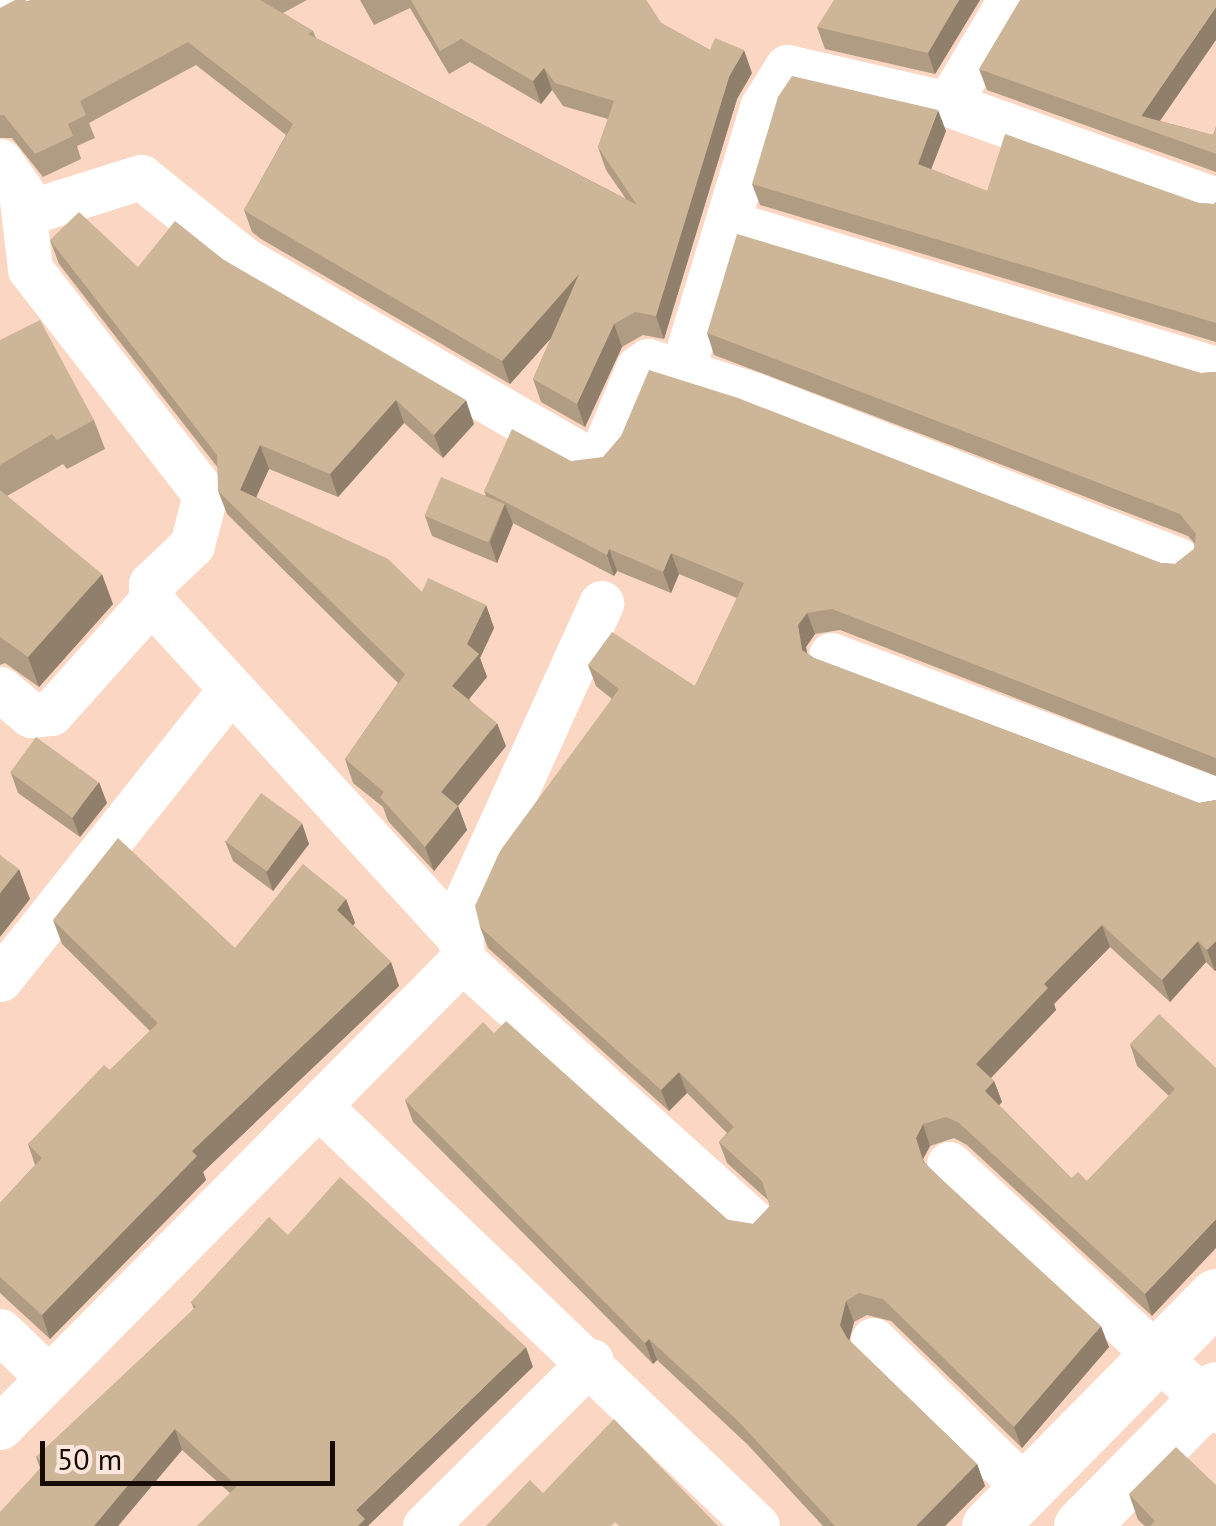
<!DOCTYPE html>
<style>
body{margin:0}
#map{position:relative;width:1216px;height:1526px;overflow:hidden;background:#fbd6c3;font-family:"PT Sans",sans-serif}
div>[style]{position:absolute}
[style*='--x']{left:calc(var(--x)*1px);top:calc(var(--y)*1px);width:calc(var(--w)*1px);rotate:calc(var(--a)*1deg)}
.street>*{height:45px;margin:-22.5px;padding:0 22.5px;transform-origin:22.5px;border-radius:22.5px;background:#fff}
.secondary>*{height:55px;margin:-27.5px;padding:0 27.5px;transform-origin:27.5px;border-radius:27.5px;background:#fff}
.primary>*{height:55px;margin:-27.5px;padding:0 27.5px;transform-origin:27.5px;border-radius:27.5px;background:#fff}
.wall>*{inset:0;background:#b09c83}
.shaded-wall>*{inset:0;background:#907f6a}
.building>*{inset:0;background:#cdb598;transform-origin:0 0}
span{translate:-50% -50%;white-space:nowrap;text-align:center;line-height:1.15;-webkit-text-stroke:8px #fde6db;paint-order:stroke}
.scale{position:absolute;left:40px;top:1441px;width:295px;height:45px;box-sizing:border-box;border:5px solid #170b05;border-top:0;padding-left:12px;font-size:30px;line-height:35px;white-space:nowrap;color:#170b05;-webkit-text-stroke:8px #fde6db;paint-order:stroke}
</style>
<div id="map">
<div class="street">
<i style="--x:948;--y:104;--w:121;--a:-59.2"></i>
<i style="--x:0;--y:161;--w:37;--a:55"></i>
<i style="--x:21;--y:191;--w:79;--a:83.4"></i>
<i style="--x:30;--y:269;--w:286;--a:52.2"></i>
<i style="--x:205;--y:495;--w:52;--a:104.6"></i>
<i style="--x:192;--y:545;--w:57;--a:136.4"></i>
<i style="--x:151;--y:584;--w:17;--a:90"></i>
<i style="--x:151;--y:601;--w:459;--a:47.5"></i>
<i style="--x:461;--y:939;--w:21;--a:87"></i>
<i style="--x:462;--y:960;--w:657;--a:134.69"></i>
<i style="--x:26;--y:213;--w:121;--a:-17.4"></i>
<i style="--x:141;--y:177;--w:134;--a:38.7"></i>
<i style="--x:246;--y:261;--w:391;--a:30.1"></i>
<i style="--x:584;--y:457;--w:9;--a:13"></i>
<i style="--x:593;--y:459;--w:17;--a:-45"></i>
<i style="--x:605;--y:447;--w:86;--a:-67.3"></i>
<i style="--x:638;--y:368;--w:12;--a:-35"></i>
<i style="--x:648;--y:361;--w:112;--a:17.6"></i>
<i style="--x:755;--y:395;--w:454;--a:21.3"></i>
<i style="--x:728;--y:223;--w:509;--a:16.66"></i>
<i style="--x:682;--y:371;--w:276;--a:-73.1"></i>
<i style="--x:762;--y:107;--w:47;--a:-58"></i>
<i style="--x:787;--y:67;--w:165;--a:12.9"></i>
<i style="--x:948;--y:104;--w:285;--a:19.7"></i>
<i style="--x:831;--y:655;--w:411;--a:20.6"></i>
<i style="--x:0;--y:689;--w:40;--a:40"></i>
<i style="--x:31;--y:715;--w:20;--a:-6"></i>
<i style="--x:51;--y:713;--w:150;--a:-48.2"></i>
<i style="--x:453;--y:930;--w:359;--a:-65.6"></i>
<i style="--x:462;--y:960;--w:390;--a:42"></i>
<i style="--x:0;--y:979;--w:371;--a:-51.5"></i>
<i style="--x:321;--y:1108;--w:604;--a:43.79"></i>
<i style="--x:949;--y:1164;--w:363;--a:42.7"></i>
<i style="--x:0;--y:1331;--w:66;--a:43.8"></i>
<i style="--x:873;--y:1340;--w:214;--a:44.2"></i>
<i style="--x:425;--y:1526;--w:234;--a:-44.8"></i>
</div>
<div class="secondary">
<i style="--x:0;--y:4;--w:8;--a:-30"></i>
</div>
<div class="primary">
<i style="--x:989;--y:1526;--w:323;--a:-45.4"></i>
<i style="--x:1081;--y:1526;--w:192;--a:-45.4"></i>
</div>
<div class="wall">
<i style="clip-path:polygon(32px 0,307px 0,283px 13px,313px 31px,316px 38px,626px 199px,606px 170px,598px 147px,608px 119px,563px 106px,552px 90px,541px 104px,470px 62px,449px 74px,410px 8px,374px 25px,360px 0,646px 0,661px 23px,752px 73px,737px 99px,664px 339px,643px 335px,622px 347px,585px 427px,541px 402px,533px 379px,551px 338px,510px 384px,261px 239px,252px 232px,244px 210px,286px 135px,196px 65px,89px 123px,95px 138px,77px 146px,81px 159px,43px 177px,12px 138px,0 138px,0 8px)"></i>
<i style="clip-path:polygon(980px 0,935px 74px,825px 49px,817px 27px)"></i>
<i style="clip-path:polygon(979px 69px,1160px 121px,1213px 135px,1216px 127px,1216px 172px,987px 90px)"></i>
<i style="clip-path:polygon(946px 131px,931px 169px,987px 191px,1214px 204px,1216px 202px,1216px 342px,760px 205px,752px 184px)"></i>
<i style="clip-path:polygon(50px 240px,138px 267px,224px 260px,474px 424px,443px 458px,404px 423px,338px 497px,269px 469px,256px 497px,422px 592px,486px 605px,494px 628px,480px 658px,487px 677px,469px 699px,506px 746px,458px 806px,467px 830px,434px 871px,388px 821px,383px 807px,353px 783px,345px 759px,398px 683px,227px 514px,218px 491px,218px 468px,59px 264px)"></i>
<i style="clip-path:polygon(707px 333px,1201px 373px,1216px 372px,1216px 776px,840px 630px,815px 634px,806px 647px,807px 653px,814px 658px,1199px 803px,1216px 800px,1216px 970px,1215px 971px,1206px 962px,1170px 1002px,1110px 947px,1054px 1004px,1056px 1010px,991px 1078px,994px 1081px,1002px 1102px,999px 1105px,1071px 1178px,1087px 1181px,1169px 1096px,1137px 1066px,1130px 1044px,1216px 1068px,1152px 1316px,967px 1145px,954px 1138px,930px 1146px,923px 1159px,925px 1163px,1109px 1347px,1022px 1448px,891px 1321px,867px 1315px,854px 1322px,849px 1340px,977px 1464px,985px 1486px,945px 1526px,823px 1526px,747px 1444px,657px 1360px,653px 1364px,413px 1122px,405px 1100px,494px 1033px,728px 1220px,753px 1224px,770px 1206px,768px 1200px,727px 1163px,719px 1142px,727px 1133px,687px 1093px,669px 1111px,488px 948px,480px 927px,612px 699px,596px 686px,588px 665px,695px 686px,737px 598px,679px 574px,671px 593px,617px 571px,614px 576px,513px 523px,497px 563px,432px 536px,425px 516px,486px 495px,484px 491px,571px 461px,1161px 563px,1175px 564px,1194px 549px,1195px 544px,1188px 536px,714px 355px)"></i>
<i style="clip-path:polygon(0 340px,94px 420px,105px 449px,67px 469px,63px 464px,7px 496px,113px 604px,39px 687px,5px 663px,0 665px)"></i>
<i style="clip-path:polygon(11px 773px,107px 803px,80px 837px,18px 793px)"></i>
<i style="clip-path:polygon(225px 841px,309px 844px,273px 891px,233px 861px)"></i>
<i style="clip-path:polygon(346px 899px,355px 923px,353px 925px,391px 962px,399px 986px,203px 1172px,206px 1180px,50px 1339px,0 1293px,0 1203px,35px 1165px,28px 1144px,110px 1070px,150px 1031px,62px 944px,53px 920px,235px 948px)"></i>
<i style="clip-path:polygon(288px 1235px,533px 1367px,230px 1493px,182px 1450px,118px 1526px,0 1526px,40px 1468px,36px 1457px,194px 1309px,191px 1302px)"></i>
<i style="clip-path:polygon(1129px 1494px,1216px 1526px,1145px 1526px,1138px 1520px)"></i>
</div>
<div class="shaded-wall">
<i style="clip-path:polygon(959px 0,980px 0,935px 74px,928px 53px)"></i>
<i style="clip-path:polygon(1216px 7px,1216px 40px,1153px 131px,1141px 116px)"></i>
<i style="clip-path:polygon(744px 50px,752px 73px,737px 99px,664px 339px,656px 316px,729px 77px)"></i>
<i style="clip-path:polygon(544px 68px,552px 90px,541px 104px,533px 81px)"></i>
<i style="clip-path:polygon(938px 110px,946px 131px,925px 185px,918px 164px)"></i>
<i style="clip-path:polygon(579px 274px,588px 297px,510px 384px,502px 361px)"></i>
<i style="clip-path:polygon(614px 324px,622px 347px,585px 427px,577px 404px)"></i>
<i style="clip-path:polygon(396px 400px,404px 423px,338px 497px,330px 474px)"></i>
<i style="clip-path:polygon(466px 400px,474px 424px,443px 458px,434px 435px)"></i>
<i style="clip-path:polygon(260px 445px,269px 469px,249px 513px,240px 490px)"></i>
<i style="clip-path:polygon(505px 504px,513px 524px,497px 563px,490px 542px)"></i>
<i style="clip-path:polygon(609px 549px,617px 571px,614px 576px,607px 555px)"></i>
<i style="clip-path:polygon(671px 553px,679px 574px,671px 593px,663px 572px)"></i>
<i style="clip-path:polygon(102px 574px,113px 604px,39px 687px,28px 657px)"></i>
<i style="clip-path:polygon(486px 605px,494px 628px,480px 658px,487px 677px,461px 709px,452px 686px,467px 644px)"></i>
<i style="clip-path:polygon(807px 613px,815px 634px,806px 647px,810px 671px,802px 650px,798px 625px)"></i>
<i style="clip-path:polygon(497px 723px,506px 746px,450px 816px,441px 792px)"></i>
<i style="clip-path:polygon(99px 782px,107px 803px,80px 837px,72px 817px)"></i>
<i style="clip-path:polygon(458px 806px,467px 830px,434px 871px,425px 847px)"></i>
<i style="clip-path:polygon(302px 823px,309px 844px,273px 891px,266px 871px)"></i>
<i style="clip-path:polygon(19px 869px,30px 899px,0 937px,0 893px)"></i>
<i style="clip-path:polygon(346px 899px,355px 923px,346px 934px,337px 910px)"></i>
<i style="clip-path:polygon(1102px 925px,1110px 947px,1054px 1004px,1056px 1010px,984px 1085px,976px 1064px,1044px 984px)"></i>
<i style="clip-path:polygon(1198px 941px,1206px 962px,1170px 1002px,1162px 980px)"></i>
<i style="clip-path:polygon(1216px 941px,1216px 970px,1215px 971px,1207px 950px)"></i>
<i style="clip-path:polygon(391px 962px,399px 986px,203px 1172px,206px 1180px,50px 1339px,42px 1315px,192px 1151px)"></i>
<i style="clip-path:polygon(679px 1072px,687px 1093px,669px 1111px,661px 1090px)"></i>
<i style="clip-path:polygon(994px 1081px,1002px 1102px,992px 1112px,985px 1091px)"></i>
<i style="clip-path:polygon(923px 1124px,930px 1146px,923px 1159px,916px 1138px)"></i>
<i style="clip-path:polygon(1216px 1219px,1216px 1248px,1152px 1316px,1145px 1294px)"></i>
<i style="clip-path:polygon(846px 1301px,854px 1322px,848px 1346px,840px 1325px)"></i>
<i style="clip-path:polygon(1101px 1326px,1109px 1347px,1022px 1448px,1014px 1427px)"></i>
<i style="clip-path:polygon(649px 1339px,657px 1360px,653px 1364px,645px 1343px)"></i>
<i style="clip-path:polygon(526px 1347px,533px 1367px,368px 1526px,358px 1526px,356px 1510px)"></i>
<i style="clip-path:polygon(175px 1429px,182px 1450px,118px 1526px,94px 1526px)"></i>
<i style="clip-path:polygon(977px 1464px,985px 1486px,945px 1526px,916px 1526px)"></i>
</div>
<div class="building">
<i style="clip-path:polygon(15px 0,26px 0,27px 2px,32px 0,260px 0,313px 31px,308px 34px,637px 205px,598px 147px,614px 101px,555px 83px,544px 68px,533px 81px,461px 39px,440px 51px,411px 0,646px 0,661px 23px,710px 50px,715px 38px,744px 50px,729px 77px,656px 316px,635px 312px,614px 324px,577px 404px,533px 379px,579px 274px,502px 361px,253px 216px,244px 210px,293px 124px,188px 42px,80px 101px,86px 115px,68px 124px,73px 136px,35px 154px,4px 115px,0 115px,0 8px)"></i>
<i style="clip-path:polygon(834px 0,959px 0,928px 53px,817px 27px)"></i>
<i style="clip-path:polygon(1020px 0,1216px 0,1216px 7px,1141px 116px,1213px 135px,1216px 127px,1216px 154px,979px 69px)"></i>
<i style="clip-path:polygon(792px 76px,938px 110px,918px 164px,987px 191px,1005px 134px,1199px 203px,1214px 204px,1216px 202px,1216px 323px,752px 184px,778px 97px)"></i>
<i style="clip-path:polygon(79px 212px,138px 267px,175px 221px,224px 260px,466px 400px,434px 435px,396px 400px,330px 474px,260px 445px,240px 490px,388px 559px,422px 592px,428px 578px,486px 605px,467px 644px,479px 654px,452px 686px,497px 723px,441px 792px,458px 806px,425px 847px,380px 797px,384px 792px,345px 759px,405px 674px,218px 491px,217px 455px,50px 240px)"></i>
<i style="clip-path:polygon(737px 234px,1201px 373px,1216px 372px,1216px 758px,832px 609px,807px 613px,798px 625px,802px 650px,814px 658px,1199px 803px,1216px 800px,1216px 941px,1207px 950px,1198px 941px,1162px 980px,1102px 925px,1044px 984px,1048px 988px,976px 1064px,994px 1081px,985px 1091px,1071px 1178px,1078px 1172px,1087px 1181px,1175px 1089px,1130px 1044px,1159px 1014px,1216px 1068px,1216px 1219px,1145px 1294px,959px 1123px,946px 1117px,923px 1124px,916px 1138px,923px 1162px,1101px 1326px,1014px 1427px,883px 1299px,859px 1293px,846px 1301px,840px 1325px,847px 1338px,977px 1464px,916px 1526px,835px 1526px,739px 1422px,649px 1339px,645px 1343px,405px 1100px,483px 1022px,494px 1033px,506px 1021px,728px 1220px,753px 1224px,770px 1206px,762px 1181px,719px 1142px,734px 1127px,679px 1072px,661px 1090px,480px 927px,475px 906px,500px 851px,619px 689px,588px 665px,612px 632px,695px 686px,744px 583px,671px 553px,663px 572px,609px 549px,607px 555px,484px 491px,512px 429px,571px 461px,603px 457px,621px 436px,649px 370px,738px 398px,1161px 563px,1175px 564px,1194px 549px,1196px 534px,1180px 514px,707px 333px)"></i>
<i style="clip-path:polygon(40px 320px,94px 420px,57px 440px,52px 434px,0 465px,0 340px)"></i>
<i style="left:441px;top:477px;width:69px;height:42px;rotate:23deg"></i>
<i style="clip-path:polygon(0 490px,102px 574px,28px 657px,0 637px)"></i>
<i style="left:36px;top:737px;width:77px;height:44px;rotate:36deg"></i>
<i style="left:261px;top:793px;width:51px;height:60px;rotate:36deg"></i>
<i style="clip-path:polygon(118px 838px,235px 948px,303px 864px,346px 899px,337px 910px,391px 962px,192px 1151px,197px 1156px,42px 1315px,0 1277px,0 1203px,42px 1158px,28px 1144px,104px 1065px,110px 1070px,158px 1023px,53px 920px)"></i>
<i style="clip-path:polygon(0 855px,19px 869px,0 893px)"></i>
<i style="clip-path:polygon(340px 1177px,526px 1347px,356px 1510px,365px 1519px,358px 1526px,197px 1526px,237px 1486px,175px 1429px,94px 1526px,0 1526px,0 1512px,44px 1464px,36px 1457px,196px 1307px,191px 1302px,269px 1217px,288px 1235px)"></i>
<i style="clip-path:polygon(614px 1419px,718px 1526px,619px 1526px,615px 1522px,611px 1526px,486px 1526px,530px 1480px,543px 1493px)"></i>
<i style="clip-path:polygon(1176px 1447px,1216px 1485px,1216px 1526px,1150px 1526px,1155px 1521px,1129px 1494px)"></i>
</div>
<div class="scale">50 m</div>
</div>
